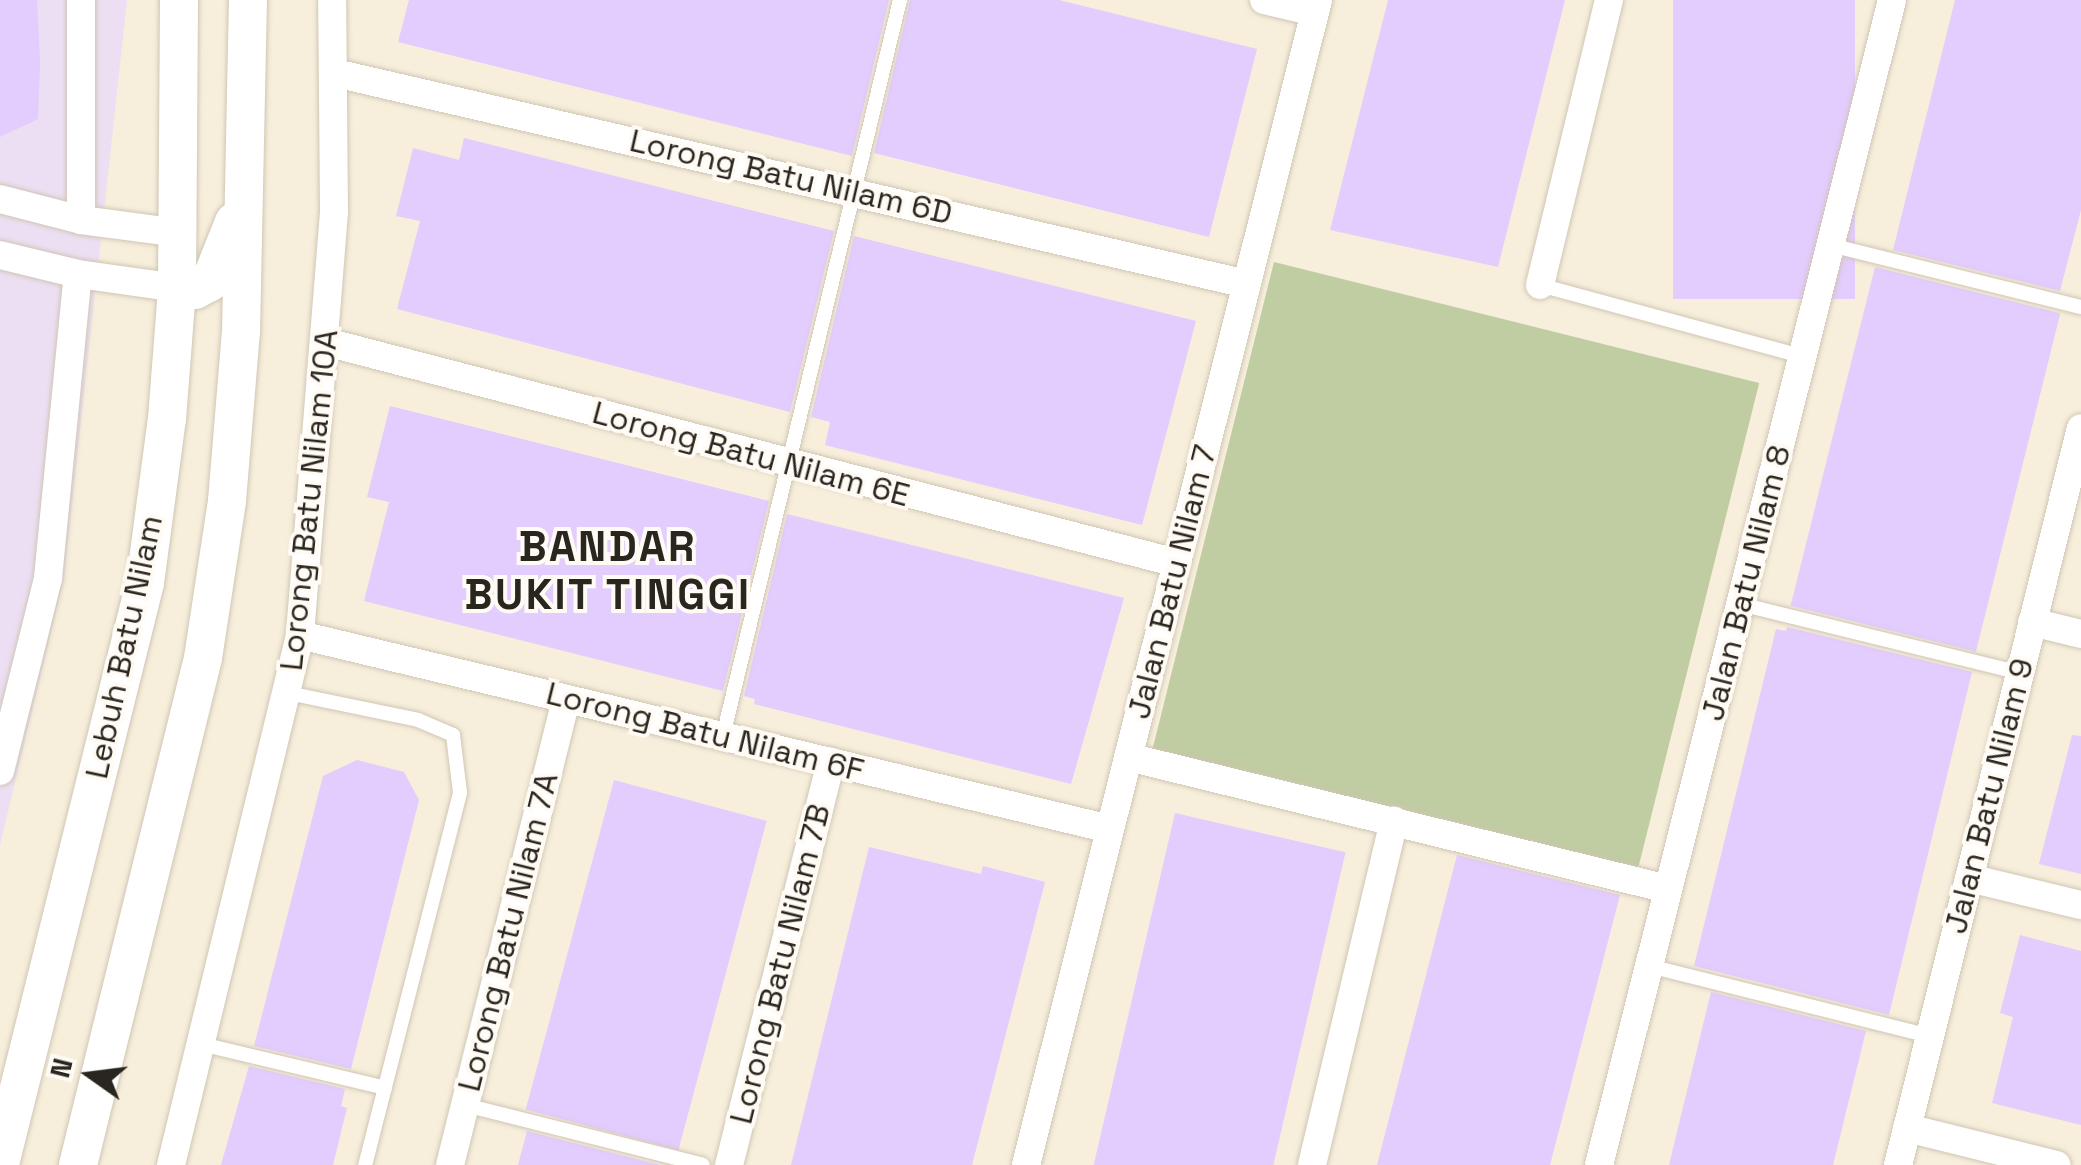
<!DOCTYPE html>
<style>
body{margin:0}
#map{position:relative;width:2081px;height:1165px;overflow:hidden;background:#f7eedb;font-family:"Space Grotesk",sans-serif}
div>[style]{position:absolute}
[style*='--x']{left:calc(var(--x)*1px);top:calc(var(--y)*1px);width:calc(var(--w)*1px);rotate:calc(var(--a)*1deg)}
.commercial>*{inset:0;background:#ecdff3}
.green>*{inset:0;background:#c0cca2;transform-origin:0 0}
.building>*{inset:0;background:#e3ccfe;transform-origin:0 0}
.roads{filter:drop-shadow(0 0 2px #cfc6b4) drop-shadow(0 0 2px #cfc6b4)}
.service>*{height:14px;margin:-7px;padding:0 7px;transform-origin:7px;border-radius:7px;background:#fff}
.minor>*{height:28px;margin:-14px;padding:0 14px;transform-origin:14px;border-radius:14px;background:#fff}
.secondary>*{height:38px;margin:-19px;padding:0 19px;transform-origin:19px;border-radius:19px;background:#fff}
span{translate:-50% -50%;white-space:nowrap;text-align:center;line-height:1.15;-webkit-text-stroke:8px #fffbf4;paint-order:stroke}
.street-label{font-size:32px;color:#29261f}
.district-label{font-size:42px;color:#29261f;font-weight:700;letter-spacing:2.5px}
.north{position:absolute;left:40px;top:1025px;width:100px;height:100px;-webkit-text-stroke:8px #fffbf4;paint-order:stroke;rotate:284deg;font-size:28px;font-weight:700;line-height:40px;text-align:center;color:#29261f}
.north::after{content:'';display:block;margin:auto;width:35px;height:45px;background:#29261f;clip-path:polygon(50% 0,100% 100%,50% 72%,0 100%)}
</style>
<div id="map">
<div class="commercial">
<i style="clip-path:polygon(0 0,127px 0,64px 578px,0 845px)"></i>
</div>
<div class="green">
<i style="left:1274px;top:262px;width:500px;height:505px;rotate:14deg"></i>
</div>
<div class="building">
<i style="clip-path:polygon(0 0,37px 0,40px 62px,38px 119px,0 137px)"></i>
<i style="clip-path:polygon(409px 0,889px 0,852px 156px,398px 42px)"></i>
<i style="clip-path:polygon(910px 0,1059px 0,1257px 49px,1209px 237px,874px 153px)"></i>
<i style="clip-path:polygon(1388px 0,1565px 0,1498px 267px,1330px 230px)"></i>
<i style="left:1673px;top:0;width:182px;height:299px"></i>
<i style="clip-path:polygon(1955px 0,2081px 0,2081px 210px,2060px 291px,1893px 250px)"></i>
<i style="clip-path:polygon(464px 138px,834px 231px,790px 412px,397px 309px,420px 221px,396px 216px,413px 148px,459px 160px)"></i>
<i style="clip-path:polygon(854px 236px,1196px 321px,1142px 525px,825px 445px,830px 422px,811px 417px)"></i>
<i style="left:1875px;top:267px;width:191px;height:349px;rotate:14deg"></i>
<i style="clip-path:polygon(390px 406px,769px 501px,723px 691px,364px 601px,389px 502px,367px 497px)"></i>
<i style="clip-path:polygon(787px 514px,1124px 598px,1071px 784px,754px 704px,755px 699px,744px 696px)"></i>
<i style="clip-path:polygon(1787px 627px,1972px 672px,1889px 1015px,1694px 966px,1776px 629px,1786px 631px)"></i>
<i style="clip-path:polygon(2072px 735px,2081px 736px,2081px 874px,2039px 864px)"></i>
<i style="clip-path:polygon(357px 760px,404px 772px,419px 800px,351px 1069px,254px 1046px,323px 776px)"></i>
<i style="left:614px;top:780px;width:158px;height:341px;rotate:15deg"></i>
<i style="left:1175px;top:813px;width:175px;height:363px;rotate:13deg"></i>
<i style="clip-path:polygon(869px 847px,981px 874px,983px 866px,1045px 882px,972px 1165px,791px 1165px)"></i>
<i style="clip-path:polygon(1457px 855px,1620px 895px,1550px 1165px,1377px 1165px)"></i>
<i style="clip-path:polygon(2020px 935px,2081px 951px,2081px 1125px,1992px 1103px,2013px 1017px,2000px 1013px)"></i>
<i style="clip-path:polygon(1711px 992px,1866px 1031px,1833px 1165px,1669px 1165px)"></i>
<i style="clip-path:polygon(249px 1066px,345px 1089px,341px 1106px,347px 1108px,333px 1165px,221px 1165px)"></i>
<i style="clip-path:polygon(527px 1131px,660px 1165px,518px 1165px)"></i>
</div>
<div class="roads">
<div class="service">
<i style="--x:1830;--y:245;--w:259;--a:13.9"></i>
<i style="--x:1540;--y:285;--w:271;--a:15.2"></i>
<i style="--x:1740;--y:604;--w:288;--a:13.8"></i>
<i style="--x:288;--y:693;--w:133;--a:11.7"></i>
<i style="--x:418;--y:720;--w:38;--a:23"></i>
<i style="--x:453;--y:735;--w:58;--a:83.1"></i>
<i style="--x:460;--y:793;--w:384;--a:104.3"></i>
<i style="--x:723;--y:736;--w:757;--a:-76.48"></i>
<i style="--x:1649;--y:966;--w:290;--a:14"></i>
<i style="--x:201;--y:1044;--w:189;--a:13.4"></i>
<i style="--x:465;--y:1105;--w:245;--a:14.1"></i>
</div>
<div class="minor">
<i style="--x:1264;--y:0;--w:52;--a:13.2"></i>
<i style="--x:335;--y:73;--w:936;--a:13.03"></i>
<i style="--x:0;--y:199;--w:84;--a:14.5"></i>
<i style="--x:81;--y:220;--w:98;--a:7.6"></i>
<i style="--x:81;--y:220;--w:220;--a:-90"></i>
<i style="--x:0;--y:255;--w:80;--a:13.7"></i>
<i style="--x:78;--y:274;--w:100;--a:8"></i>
<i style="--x:1540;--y:285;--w:293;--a:-76.4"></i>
<i style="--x:326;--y:342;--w:879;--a:14.56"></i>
<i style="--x:2032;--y:622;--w:50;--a:13.8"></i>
<i style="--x:300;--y:635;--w:833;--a:13.47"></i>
<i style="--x:1128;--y:757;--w:556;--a:13.74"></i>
<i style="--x:0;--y:771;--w:199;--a:-76"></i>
<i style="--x:48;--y:578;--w:305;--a:-84.4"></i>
<i style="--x:1969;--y:878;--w:115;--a:13.6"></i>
<i style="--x:1907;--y:1128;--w:154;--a:13.9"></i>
<i style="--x:171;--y:1165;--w:545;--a:-76.32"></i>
<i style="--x:300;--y:635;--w:425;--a:-85.4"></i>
<i style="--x:334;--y:211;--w:211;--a:-90.5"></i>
<i style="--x:450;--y:1165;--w:480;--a:-76"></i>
<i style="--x:729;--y:1165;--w:416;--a:-75.8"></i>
<i style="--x:1026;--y:1165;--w:1201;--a:-75.93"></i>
<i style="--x:1312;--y:1165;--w:354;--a:-76.6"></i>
<i style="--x:1599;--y:1165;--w:1201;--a:-75.88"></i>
<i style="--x:1898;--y:1165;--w:759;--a:-76.06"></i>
</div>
<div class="secondary">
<i style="--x:177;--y:288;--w:18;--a:6"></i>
<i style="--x:195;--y:290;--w:17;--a:-28"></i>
<i style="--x:210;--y:282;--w:65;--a:-68.2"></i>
<i style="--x:0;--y:1164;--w:599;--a:-75.99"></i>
<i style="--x:145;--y:583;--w:165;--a:-82.4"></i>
<i style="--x:167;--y:419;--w:131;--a:-85.6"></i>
<i style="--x:177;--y:288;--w:288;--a:-89.6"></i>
<i style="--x:78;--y:1165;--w:522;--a:-76.15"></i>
<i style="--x:203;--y:658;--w:159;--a:-81.3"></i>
<i style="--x:227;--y:501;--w:170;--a:-85.3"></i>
<i style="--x:241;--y:332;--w:332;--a:-88.8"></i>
</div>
</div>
<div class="street-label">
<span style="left:791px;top:177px;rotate:13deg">Lorong Batu Nilam 6D</span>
<span style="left:751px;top:454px;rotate:15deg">Lorong Batu Nilam 6E</span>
<span style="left:309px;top:500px;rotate:-84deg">Lorong Batu Nilam 10A</span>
<span style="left:1172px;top:582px;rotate:-76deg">Jalan Batu Nilam 7</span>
<span style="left:1746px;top:583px;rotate:-76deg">Jalan Batu Nilam 8</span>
<span style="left:124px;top:647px;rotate:-78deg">Lebuh Batu Nilam</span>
<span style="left:705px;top:732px;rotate:14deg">Lorong Batu Nilam 6F</span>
<span style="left:1989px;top:796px;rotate:-76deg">Jalan Batu Nilam 9</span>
<span style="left:508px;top:932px;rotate:-76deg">Lorong Batu Nilam 7A</span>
<span style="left:780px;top:964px;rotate:-76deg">Lorong Batu Nilam 7B</span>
</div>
<div class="district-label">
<span style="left:608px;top:571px">BANDAR<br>BUKIT TINGGI</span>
</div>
<div class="north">N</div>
</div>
